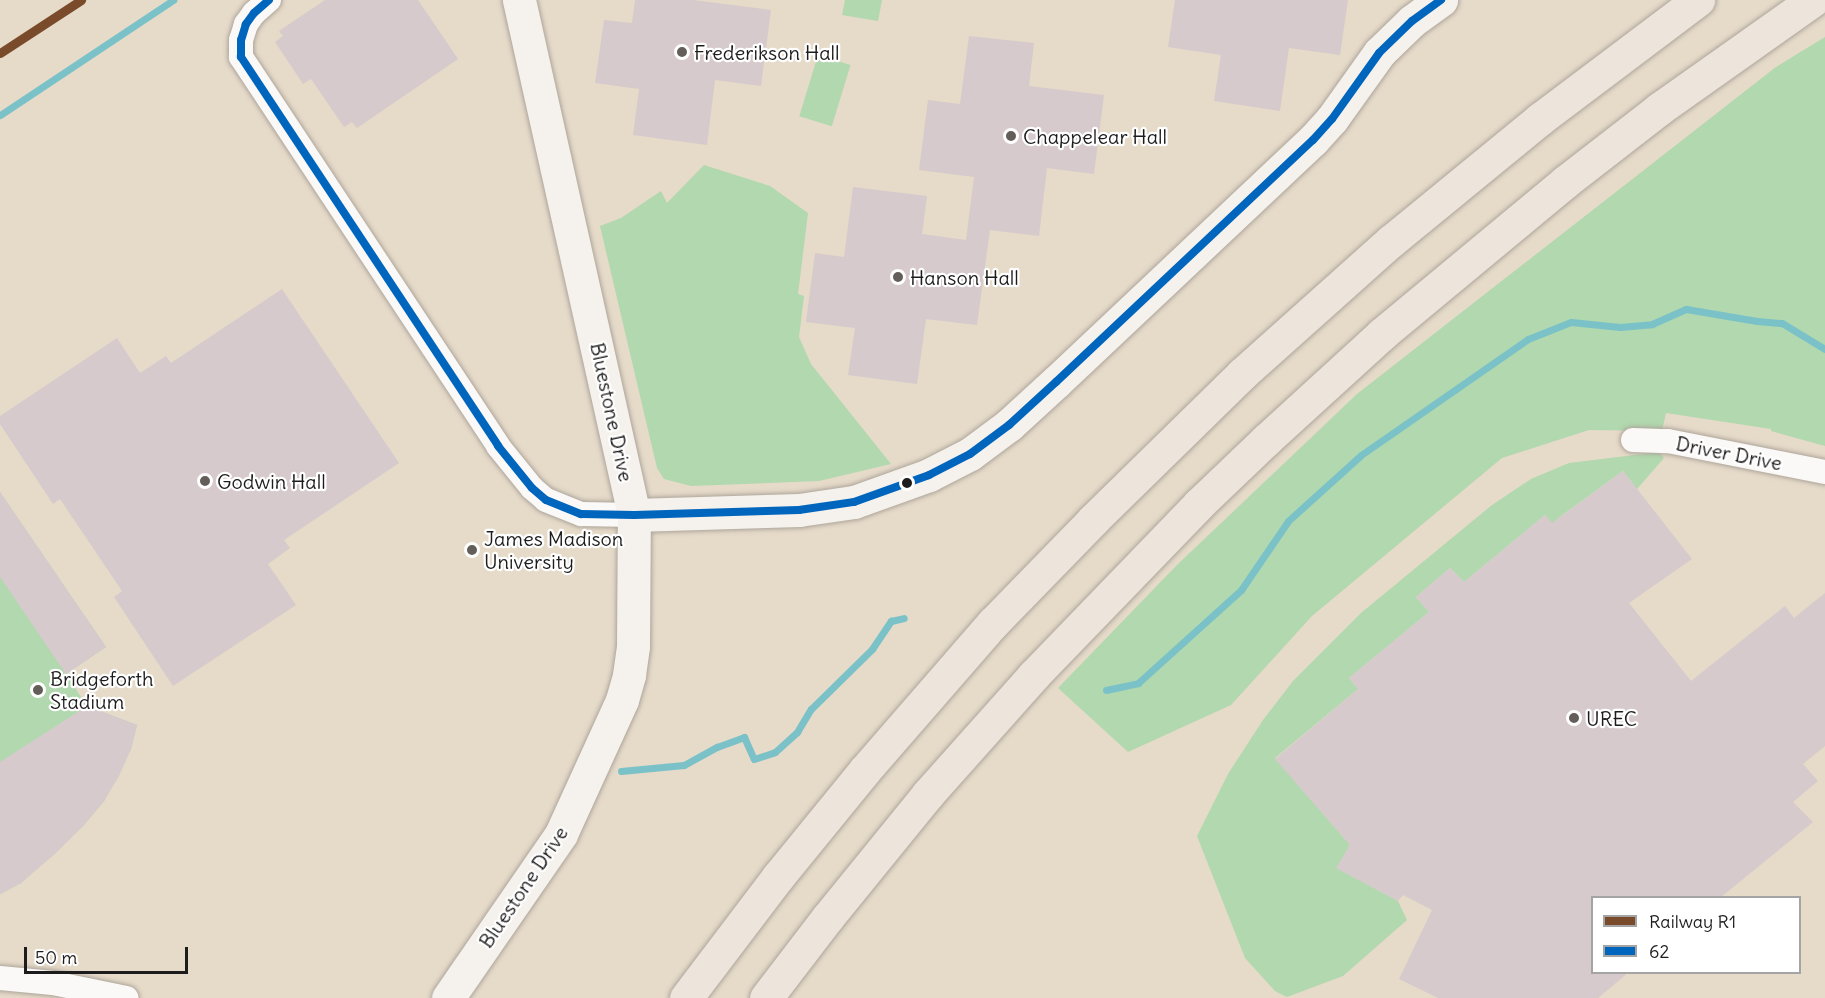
<!DOCTYPE html>
<style>
body{margin:0}
#map{position:relative;width:1825px;height:998px;overflow:hidden;background:#e6dac9;font-family:Delius,sans-serif}
div>[style]{position:absolute}
[style*='--x']{left:calc(var(--x)*1px);top:calc(var(--y)*1px);width:calc(var(--w)*1px);rotate:calc(var(--a)*1deg)}
.green>*{inset:0;background:#b1d8ae;transform-origin:0 0}
.stream>*{height:7px;margin:-3.5px;padding:0 3.5px;transform-origin:3.5px;border-radius:3.5px;background:#7ac2c8}
.building>*{inset:0;background:#d6cacc}
.roads{filter:drop-shadow(0 0 2px #ada69b) drop-shadow(0 0 2px #ada69b)}
.street>*{height:24px;margin:-12px;padding:0 12px;transform-origin:12px;border-radius:12px;background:#fbf9f7}
.secondary>*{height:33px;margin:-16.5px;padding:0 16.5px;transform-origin:16.5px;border-radius:16.5px;background:#f5f1ec}
.highway>*{height:33px;margin:-16.5px;padding:0 16.5px;transform-origin:16.5px;border-radius:16.5px;background:#ede4db}
.bus-1>*{height:8px;margin:-4px;padding:0 4px;transform-origin:4px;border-radius:4px;background:#0065bd}
.rail-1>*{height:9px;margin:-4.5px;padding:0 4.5px;transform-origin:4.5px;border-radius:4.5px;background:#7a4b2a}
.dots>*{width:16px;height:16px;translate:-50% -50%;box-sizing:border-box;border:3px solid #fff;border-radius:50%}
span{translate:-50% -50%;white-space:nowrap;text-align:center;line-height:1.15;-webkit-text-stroke:4.5px #fff;paint-order:stroke}
.poi-label{font-size:20px;color:#1c1c1c}
.left{translate:0 -50%;text-align:left}
.street-label{font-size:20px;color:#1c1c1c}
.legend{position:absolute;left:1591px;top:896px;width:210px;height:78px;box-sizing:border-box;background:#fff;border:2px solid #a4a4a4;margin:0;padding:8px 10px;list-style:none;font-size:18px;color:#1c1c1c}
.legend li{display:flex;align-items:center;gap:12px;height:30px}
.legend b{width:30px;border:2px solid #a4a4a4}
.scale{position:absolute;left:24px;top:947px;width:164px;height:27px;box-sizing:border-box;border:3px solid #1c1c1c;border-top:0;padding-left:8px;font-size:18px;line-height:21px;white-space:nowrap;color:#1c1c1c;-webkit-text-stroke:4px #fff;paint-order:stroke}
</style>
<div id="map">
<div class="green">
<i style="clip-path:polygon(845px 0,882px 0,878px 21px,842px 15px)"></i>
<i style="clip-path:polygon(1825px 37px,1825px 446px,1771px 431px,1771px 429px,1666px 413px,1662px 431px,1589px 430px,1502px 458px,1312px 616px,1231px 705px,1128px 752px,1058px 688px,1177px 565px,1357px 394px,1776px 67px)"></i>
<i style="left:818px;top:55px;width:34px;height:64px;rotate:17deg"></i>
<i style="clip-path:polygon(704px 165px,770px 186px,808px 213px,798px 294px,804px 296px,799px 337px,811px 364px,891px 464px,819px 481px,691px 486px,664px 479px,657px 468px,600px 226px,621px 218px,661px 191px,667px 203px)"></i>
<i style="clip-path:polygon(1659px 452px,1664px 458px,1637px 489px,1623px 471px,1557px 519px,1558px 531px,1545px 515px,1464px 582px,1450px 568px,1416px 597px,1429px 612px,1349px 678px,1358px 689px,1275px 758px,1350px 845px,1337px 868px,1398px 901px,1407px 920px,1343px 976px,1287px 997px,1275px 991px,1245px 958px,1197px 836px,1228px 774px,1263px 720px,1293px 681px,1361px 613px,1492px 505px,1531px 479px,1569px 463px)"></i>
<i style="clip-path:polygon(0 492px,106px 647px,66px 674px,87px 706px,137px 725px,131px 749px,104px 801px,83px 826px,21px 883px,0 894px)"></i>
</div>
<div class="stream">
<i style="--x:0;--y:115;--w:208;--a:-33.6"></i>
<i style="--x:1106;--y:690;--w:33;--a:-12"></i>
<i style="--x:1138;--y:683;--w:139;--a:-42.1"></i>
<i style="--x:1241;--y:590;--w:83;--a:-55.7"></i>
<i style="--x:1288;--y:521;--w:98;--a:-42.1"></i>
<i style="--x:1361;--y:455;--w:203;--a:-34.8"></i>
<i style="--x:1528;--y:339;--w:46;--a:-21.6"></i>
<i style="--x:1571;--y:322;--w:49;--a:5.8"></i>
<i style="--x:1620;--y:327;--w:32;--a:-5"></i>
<i style="--x:1652;--y:324;--w:37;--a:-24"></i>
<i style="--x:1686;--y:309;--w:72;--a:9.6"></i>
<i style="--x:1757;--y:321;--w:25;--a:5"></i>
<i style="--x:1782;--y:323;--w:50;--a:31.2"></i>
<i style="--x:621;--y:771;--w:63;--a:-5.4"></i>
<i style="--x:684;--y:765;--w:38;--a:-29"></i>
<i style="--x:717;--y:747;--w:29;--a:-20"></i>
<i style="--x:744;--y:737;--w:24;--a:66"></i>
<i style="--x:754;--y:759;--w:22;--a:-18"></i>
<i style="--x:775;--y:752;--w:30;--a:-42"></i>
<i style="--x:797;--y:732;--w:27;--a:-59"></i>
<i style="--x:811;--y:709;--w:86;--a:-44.5"></i>
<i style="--x:872;--y:649;--w:34;--a:-56"></i>
<i style="--x:891;--y:621;--w:13;--a:-13"></i>
</div>
<div class="building">
<i style="clip-path:polygon(325px 0,418px 0,458px 59px,357px 128px,352px 122px,344px 127px,311px 79px,303px 84px,275px 42px,283px 36px,279px 31px)"></i>
<i style="clip-path:polygon(635px 0,693px 0,771px 10px,761px 86px,715px 80px,707px 145px,633px 135px,639px 89px,595px 83px,604px 20px,632px 23px)"></i>
<i style="clip-path:polygon(1175px 0,1348px 0,1340px 55px,1289px 48px,1280px 111px,1214px 101px,1221px 55px,1168px 47px)"></i>
<i style="clip-path:polygon(969px 36px,1034px 43px,1029px 86px,1104px 95px,1094px 174px,1047px 168px,1039px 236px,990px 230px,977px 325px,926px 319px,917px 384px,848px 375px,855px 328px,806px 322px,815px 253px,844px 257px,853px 187px,927px 196px,922px 234px,966px 240px,974px 177px,919px 170px,928px 100px,960px 104px)"></i>
<i style="clip-path:polygon(282px 289px,399px 463px,284px 540px,290px 548px,268px 564px,296px 605px,173px 686px,114px 597px,122px 591px,60px 499px,53px 504px,0 424px,0 416px,117px 338px,140px 373px,166px 356px,171px 363px)"></i>
<i style="clip-path:polygon(1623px 471px,1692px 559px,1629px 603px,1691px 681px,1785px 606px,1794px 618px,1825px 593px,1825px 746px,1803px 764px,1818px 781px,1793px 802px,1813px 822px,1721px 897px,1593px 897px,1593px 972px,1629px 972px,1598px 998px,1438px 998px,1399px 979px,1432px 910px,1403px 895px,1398px 901px,1336px 868px,1350px 845px,1275px 759px,1358px 689px,1349px 678px,1429px 612px,1416px 597px,1450px 568px,1464px 582px,1545px 515px,1552px 523px)"></i>
<i style="clip-path:polygon(0 492px,106px 647px,66px 674px,0 577px)"></i>
<i style="clip-path:polygon(87px 706px,137px 725px,131px 749px,119px 776px,104px 801px,83px 826px,56px 853px,21px 883px,0 894px,0 762px)"></i>
</div>
<div class="roads">
<div class="street">
<i style="--x:269;--y:0;--w:20;--a:139"></i>
<i style="--x:254;--y:13;--w:14;--a:126"></i>
<i style="--x:246;--y:24;--w:17;--a:107"></i>
<i style="--x:241;--y:40;--w:17;--a:90"></i>
<i style="--x:241;--y:57;--w:466;--a:56.5"></i>
<i style="--x:498;--y:446;--w:54;--a:51"></i>
<i style="--x:532;--y:488;--w:18;--a:41"></i>
<i style="--x:546;--y:500;--w:38;--a:22"></i>
<i style="--x:581;--y:514;--w:53;--a:1.1"></i>
<i style="--x:1633;--y:440;--w:35;--a:2"></i>
<i style="--x:1668;--y:441;--w:160;--a:11.2"></i>
<i style="--x:0;--y:978;--w:53;--a:5.4"></i>
<i style="--x:53;--y:983;--w:75;--a:11.6"></i>
</div>
<div class="secondary">
<i style="--x:634;--y:515;--w:165;--a:-1.7"></i>
<i style="--x:799;--y:510;--w:56;--a:-8.3"></i>
<i style="--x:854;--y:502;--w:80;--a:-19.8"></i>
<i style="--x:929;--y:475;--w:46;--a:-27.1"></i>
<i style="--x:970;--y:454;--w:49;--a:-36.6"></i>
<i style="--x:1009;--y:425;--w:64;--a:-42.5"></i>
<i style="--x:1056;--y:382;--w:353;--a:-43.3"></i>
<i style="--x:1313;--y:140;--w:28;--a:-48"></i>
<i style="--x:1332;--y:119;--w:81;--a:-54.5"></i>
<i style="--x:1379;--y:53;--w:46;--a:-44.1"></i>
<i style="--x:1412;--y:21;--w:36;--a:-36"></i>
<i style="--x:448;--y:998;--w:199;--a:-55.4"></i>
<i style="--x:561;--y:834;--w:147;--a:-65.5"></i>
<i style="--x:622;--y:700;--w:26;--a:-74"></i>
<i style="--x:629;--y:675;--w:29;--a:-82"></i>
<i style="--x:633;--y:646;--w:131;--a:-89.6"></i>
<i style="--x:634;--y:515;--w:528;--a:-102.59"></i>
</div>
<div class="highway">
<i style="--x:686;--y:998;--w:151;--a:-52.8"></i>
<i style="--x:777;--y:878;--w:139;--a:-50.8"></i>
<i style="--x:865;--y:770;--w:195;--a:-49"></i>
<i style="--x:993;--y:623;--w:144;--a:-45.8"></i>
<i style="--x:1093;--y:520;--w:209;--a:-44.4"></i>
<i style="--x:1242;--y:374;--w:200;--a:-41.8"></i>
<i style="--x:1391;--y:241;--w:193;--a:-39.3"></i>
<i style="--x:1540;--y:119;--w:198;--a:-37"></i>
<i style="--x:766;--y:998;--w:102;--a:-52.6"></i>
<i style="--x:828;--y:917;--w:159;--a:-50.9"></i>
<i style="--x:928;--y:794;--w:158;--a:-48.3"></i>
<i style="--x:1033;--y:676;--w:239;--a:-46"></i>
<i style="--x:1199;--y:504;--w:93;--a:-43.7"></i>
<i style="--x:1266;--y:440;--w:157;--a:-42.4"></i>
<i style="--x:1382;--y:334;--w:238;--a:-39.7"></i>
<i style="--x:1565;--y:182;--w:119;--a:-37.8"></i>
<i style="--x:1659;--y:109;--w:189;--a:-35.3"></i>
</div>
</div>
<div class="bus-1">
<i style="--x:269;--y:0;--w:20;--a:139"></i>
<i style="--x:254;--y:13;--w:14;--a:126"></i>
<i style="--x:246;--y:24;--w:17;--a:107"></i>
<i style="--x:241;--y:40;--w:17;--a:90"></i>
<i style="--x:241;--y:57;--w:466;--a:56.5"></i>
<i style="--x:498;--y:446;--w:54;--a:51"></i>
<i style="--x:532;--y:488;--w:18;--a:41"></i>
<i style="--x:546;--y:500;--w:38;--a:22"></i>
<i style="--x:581;--y:514;--w:53;--a:1.1"></i>
<i style="--x:634;--y:515;--w:165;--a:-1.7"></i>
<i style="--x:799;--y:510;--w:56;--a:-8.3"></i>
<i style="--x:854;--y:502;--w:80;--a:-19.8"></i>
<i style="--x:929;--y:475;--w:46;--a:-27.1"></i>
<i style="--x:970;--y:454;--w:49;--a:-36.6"></i>
<i style="--x:1009;--y:425;--w:64;--a:-42.5"></i>
<i style="--x:1056;--y:382;--w:353;--a:-43.3"></i>
<i style="--x:1313;--y:140;--w:28;--a:-48"></i>
<i style="--x:1332;--y:119;--w:81;--a:-54.5"></i>
<i style="--x:1379;--y:53;--w:46;--a:-44.1"></i>
<i style="--x:1412;--y:21;--w:36;--a:-36"></i>
</div>
<div class="rail-1">
<i style="--x:0;--y:53;--w:97;--a:-33.2"></i>
</div>
<div class="dots">
<i style="left:682px;top:52px;background:#635e59"></i>
<i style="left:1011px;top:136px;background:#635e59"></i>
<i style="left:898px;top:277px;background:#635e59"></i>
<i style="left:205px;top:481px;background:#635e59"></i>
<i style="left:907px;top:483px;background:#1c1c1c"></i>
<i style="left:472px;top:550px;background:#635e59"></i>
<i style="left:38px;top:690px;background:#635e59"></i>
<i style="left:1574px;top:718px;background:#635e59"></i>
</div>
<div class="poi-label">
<span class="left" style="left:694px;top:52px">Frederikson Hall</span>
<span class="left" style="left:1023px;top:136px">Chappelear Hall</span>
<span class="left" style="left:910px;top:277px">Hanson Hall</span>
<span class="left" style="left:217px;top:481px">Godwin Hall</span>
<span class="left" style="left:484px;top:550px">James Madison<br>University</span>
<span class="left" style="left:50px;top:690px">Bridgeforth<br>Stadium</span>
<span class="left" style="left:1586px;top:718px">UREC</span>
</div>
<div class="street-label">
<span style="left:612px;top:412px;rotate:78deg">Bluestone Drive</span>
<span style="left:1729px;top:453px;rotate:11deg">Driver Drive</span>
<span style="left:523px;top:887px;rotate:-56deg">Bluestone Drive</span>
</div>
<ul class="legend">
<li><b style="height:8px;background:#7a4b2a"></b>Railway R1</li>
<li><b style="height:8px;background:#0065bd"></b>62</li>
</ul>
<div class="scale">50 m</div>
</div>
